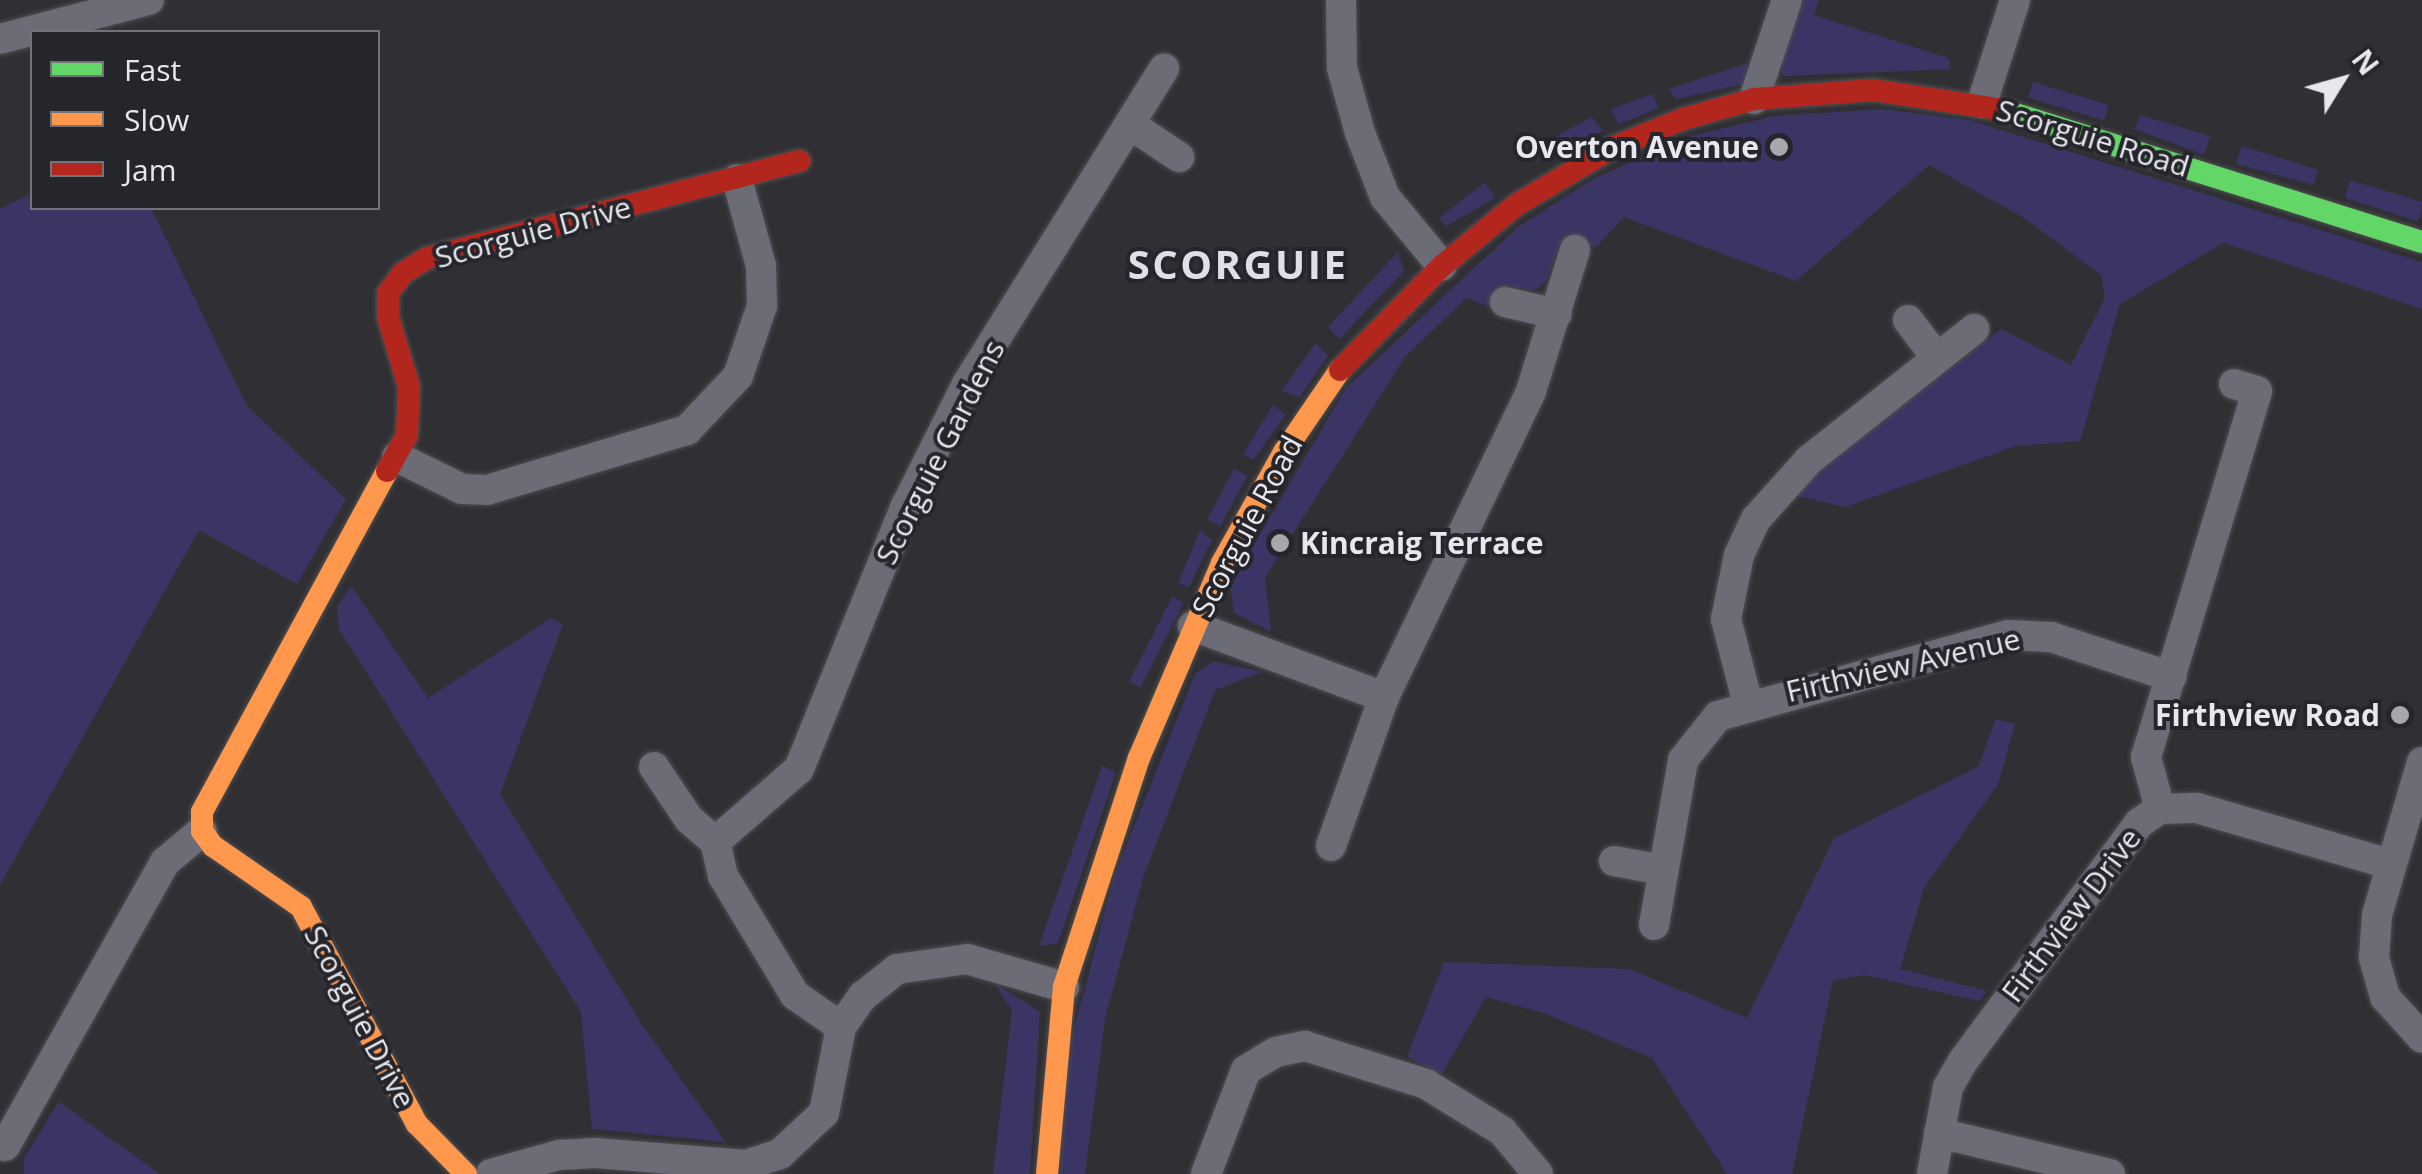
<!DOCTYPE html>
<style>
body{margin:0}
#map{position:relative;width:2422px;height:1174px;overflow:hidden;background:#303034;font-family:"Open Sans",sans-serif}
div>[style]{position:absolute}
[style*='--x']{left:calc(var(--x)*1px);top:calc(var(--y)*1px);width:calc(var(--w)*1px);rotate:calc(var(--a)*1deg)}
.green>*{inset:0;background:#3a3565;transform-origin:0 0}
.roads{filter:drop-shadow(0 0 2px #4e4e51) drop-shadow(0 0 2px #4e4e51)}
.street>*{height:30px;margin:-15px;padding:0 15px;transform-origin:15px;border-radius:15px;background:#6c6c77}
.fast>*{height:22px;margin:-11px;padding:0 11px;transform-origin:11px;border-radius:11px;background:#63d668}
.slow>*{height:22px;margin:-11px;padding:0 11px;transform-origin:11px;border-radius:11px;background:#ff974d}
.jam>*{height:22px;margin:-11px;padding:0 11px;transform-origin:11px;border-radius:11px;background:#b3261e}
.dots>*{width:28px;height:28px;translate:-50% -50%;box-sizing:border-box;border:5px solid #25252c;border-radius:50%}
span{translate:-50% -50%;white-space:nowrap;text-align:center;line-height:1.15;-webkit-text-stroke:8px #25252c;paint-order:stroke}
.street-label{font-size:30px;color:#e7e7ed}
.poi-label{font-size:30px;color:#e7e7ed;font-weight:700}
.right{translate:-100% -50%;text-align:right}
.left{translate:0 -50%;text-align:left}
.district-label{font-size:40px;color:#dedfe9;font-weight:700;letter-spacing:2.5px}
.legend{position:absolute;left:30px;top:30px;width:350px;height:180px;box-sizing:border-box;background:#25252c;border:2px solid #737379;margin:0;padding:12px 18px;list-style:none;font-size:30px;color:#e7e7ed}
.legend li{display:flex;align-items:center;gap:20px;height:50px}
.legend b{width:50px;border:2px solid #737379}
.north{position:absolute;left:2292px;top:30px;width:100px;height:100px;-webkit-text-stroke:8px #25252c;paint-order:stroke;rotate:53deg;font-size:28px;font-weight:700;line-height:40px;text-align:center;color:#e7e7ed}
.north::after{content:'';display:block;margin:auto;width:35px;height:45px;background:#e7e7ed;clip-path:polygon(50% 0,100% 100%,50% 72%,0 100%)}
</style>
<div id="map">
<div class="green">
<i style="clip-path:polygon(1799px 0,1819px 0,1814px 15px,1948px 58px,1951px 69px,1783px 76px,1779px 57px)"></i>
<i style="clip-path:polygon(1748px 63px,1743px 84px,1676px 99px,1669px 89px)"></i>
<i style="left:2033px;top:82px;width:79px;height:16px;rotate:17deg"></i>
<i style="clip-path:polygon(1652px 94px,1659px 108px,1619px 124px,1610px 110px)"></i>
<i style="clip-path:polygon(1882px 109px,1969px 120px,2422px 262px,2422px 309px,2223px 243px,2120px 304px,2080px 441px,2016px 446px,1845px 507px,1789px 494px,2001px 329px,2071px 365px,2105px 298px,2101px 275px,2024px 218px,1929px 165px,1796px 281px,1624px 217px,1596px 247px,1562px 238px,1546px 281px,1536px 290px,1505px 286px,1496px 309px,1466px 298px,1405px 357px,1265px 578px,1271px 632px,1234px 613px,1230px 585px,1346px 388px,1518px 227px,1593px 179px,1688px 137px,1774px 116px)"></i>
<i style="clip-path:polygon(2140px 115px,2210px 136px,2204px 155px,2135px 129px)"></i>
<i style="clip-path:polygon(1592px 117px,1603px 131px,1562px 151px,1553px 138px)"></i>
<i style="clip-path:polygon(2242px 146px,2318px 170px,2314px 185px,2236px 164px)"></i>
<i style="clip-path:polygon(2350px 180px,2422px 202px,2420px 217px,2417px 221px,2345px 198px)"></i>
<i style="clip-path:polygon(1485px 182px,1495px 198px,1446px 226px,1439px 218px)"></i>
<i style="clip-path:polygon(32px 193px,32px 208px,151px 208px,247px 406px,346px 499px,297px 584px,199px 530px,0 885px,0 209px)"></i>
<i style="clip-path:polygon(1398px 252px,1404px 271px,1339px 339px,1328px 327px)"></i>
<i style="clip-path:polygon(1316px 343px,1328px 356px,1300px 397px,1281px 391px)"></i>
<i style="clip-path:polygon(1273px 405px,1286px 415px,1253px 460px,1243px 454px)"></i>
<i style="left:1234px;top:469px;width:15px;height:57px;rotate:28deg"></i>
<i style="clip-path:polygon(1200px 531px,1212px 540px,1189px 587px,1178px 583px)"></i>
<i style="clip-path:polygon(351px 586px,428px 698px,551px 618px,563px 624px,500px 794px,645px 1029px,726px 1142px,592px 1129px,581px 1012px,339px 629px,337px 607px)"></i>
<i style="left:1172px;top:597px;width:13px;height:95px;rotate:27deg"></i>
<i style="clip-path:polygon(1213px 661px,1262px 672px,1215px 690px,1143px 878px,1105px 1019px,1085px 1174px,1060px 1174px,1068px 1053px,1114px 877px,1195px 674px)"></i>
<i style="clip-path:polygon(1996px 719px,2015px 724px,1998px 784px,1924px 888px,1900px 969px,1987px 991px,1979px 1001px,1865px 975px,1833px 980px,1792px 1174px,1727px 1174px,1652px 1058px,1546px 1014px,1486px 997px,1442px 1074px,1407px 1057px,1444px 962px,1629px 969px,1747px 1018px,1834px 838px,1978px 767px)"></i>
<i style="clip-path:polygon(1102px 766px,1116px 772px,1058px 943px,1039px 946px)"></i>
<i style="clip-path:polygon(994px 983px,1040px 1012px,1030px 1174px,993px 1174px,1012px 1010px)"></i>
<i style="clip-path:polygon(59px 1101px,59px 1102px,160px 1174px,24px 1174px,24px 1158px)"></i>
</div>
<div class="roads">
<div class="street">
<i style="--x:1341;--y:0;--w:68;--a:89.2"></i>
<i style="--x:1342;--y:68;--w:67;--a:74.5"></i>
<i style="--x:1360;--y:133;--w:69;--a:68.7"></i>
<i style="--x:1385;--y:197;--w:89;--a:50.4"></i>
<i style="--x:0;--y:39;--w:154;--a:-14.7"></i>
<i style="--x:1754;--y:99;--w:104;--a:-71.6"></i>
<i style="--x:1982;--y:103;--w:108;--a:-72.2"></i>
<i style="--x:1131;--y:125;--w:58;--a:33.7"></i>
<i style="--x:1505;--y:302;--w:53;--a:13"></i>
<i style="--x:1908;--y:320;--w:48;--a:52.7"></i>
<i style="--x:397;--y:457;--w:72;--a:26.2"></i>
<i style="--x:462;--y:489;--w:25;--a:2"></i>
<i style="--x:487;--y:490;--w:209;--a:-16.7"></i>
<i style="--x:687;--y:430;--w:74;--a:-46.6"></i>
<i style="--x:738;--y:376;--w:74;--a:-71.1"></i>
<i style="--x:762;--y:306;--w:40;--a:-91.4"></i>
<i style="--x:761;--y:266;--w:90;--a:-105.4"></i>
<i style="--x:1193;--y:626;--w:204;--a:20.4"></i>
<i style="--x:1384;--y:697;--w:339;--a:-64.3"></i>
<i style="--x:1531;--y:391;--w:148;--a:-72.7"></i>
<i style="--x:1748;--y:704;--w:88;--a:-104.5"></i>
<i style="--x:1726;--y:619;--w:65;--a:-78.5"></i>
<i style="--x:1739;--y:555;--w:40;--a:-65"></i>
<i style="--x:1756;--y:519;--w:79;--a:-48.1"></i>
<i style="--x:1809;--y:460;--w:211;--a:-38.4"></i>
<i style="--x:2422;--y:762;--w:159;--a:106.4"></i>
<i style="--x:2377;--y:915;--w:43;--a:94"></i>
<i style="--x:2374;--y:958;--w:41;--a:74.2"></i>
<i style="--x:2385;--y:997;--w:55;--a:47.9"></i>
<i style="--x:654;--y:767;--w:63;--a:56.1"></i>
<i style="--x:689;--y:819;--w:35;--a:41"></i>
<i style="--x:2160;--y:809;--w:54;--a:-105.1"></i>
<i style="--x:2146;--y:757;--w:382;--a:-73.1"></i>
<i style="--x:2257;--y:391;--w:24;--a:-163"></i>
<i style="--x:1331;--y:846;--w:158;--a:-70.4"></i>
<i style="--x:1614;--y:861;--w:50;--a:10.4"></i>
<i style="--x:1654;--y:925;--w:168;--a:-80"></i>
<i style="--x:1683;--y:760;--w:56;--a:-51.5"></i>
<i style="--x:1718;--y:716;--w:301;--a:-15.6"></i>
<i style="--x:2008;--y:635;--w:43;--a:2.7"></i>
<i style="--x:2051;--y:637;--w:127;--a:18.3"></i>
<i style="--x:841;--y:1027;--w:56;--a:-145.2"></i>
<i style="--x:795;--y:995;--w:139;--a:-121.2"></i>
<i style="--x:723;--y:876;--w:35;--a:-103"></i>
<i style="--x:715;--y:842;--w:111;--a:-41"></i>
<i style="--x:799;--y:769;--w:284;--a:-67.9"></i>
<i style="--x:906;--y:506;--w:136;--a:-63.4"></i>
<i style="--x:967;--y:384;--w:372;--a:-58"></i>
<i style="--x:1939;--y:1133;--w:176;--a:13.5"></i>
<i style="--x:5;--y:1146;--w:326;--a:-60.6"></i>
<i style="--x:165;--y:862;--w:48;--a:-40"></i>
<i style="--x:491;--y:1174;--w:71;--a:-15.6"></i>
<i style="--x:559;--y:1155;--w:37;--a:-3"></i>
<i style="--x:596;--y:1153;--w:150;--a:4.6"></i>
<i style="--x:746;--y:1165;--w:36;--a:-18"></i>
<i style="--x:780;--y:1154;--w:60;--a:-43"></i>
<i style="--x:824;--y:1113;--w:88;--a:-78.8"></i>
<i style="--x:841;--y:1027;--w:38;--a:-55"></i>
<i style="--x:863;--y:996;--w:43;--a:-38.5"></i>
<i style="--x:897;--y:969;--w:71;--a:-8.1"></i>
<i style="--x:967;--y:959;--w:101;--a:16.1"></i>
<i style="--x:1206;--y:1174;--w:111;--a:-69"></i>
<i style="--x:1246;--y:1070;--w:35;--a:-31"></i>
<i style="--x:1276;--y:1052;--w:30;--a:-12"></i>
<i style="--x:1305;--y:1046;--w:127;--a:17.4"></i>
<i style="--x:1426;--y:1084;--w:89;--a:31.7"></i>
<i style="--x:1502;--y:1131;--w:56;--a:50.1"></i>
<i style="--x:1932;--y:1174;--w:88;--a:-79.6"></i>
<i style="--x:1948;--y:1087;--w:30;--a:-60"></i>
<i style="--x:1963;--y:1061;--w:296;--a:-53.5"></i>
<i style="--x:2139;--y:823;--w:25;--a:-34"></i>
<i style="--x:2160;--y:809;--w:37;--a:-2"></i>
<i style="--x:2197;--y:808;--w:201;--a:16.2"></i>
</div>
<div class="fast">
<i style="--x:2003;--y:110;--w:439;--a:17.5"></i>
</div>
<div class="slow">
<i style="--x:387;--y:471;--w:388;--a:118.5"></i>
<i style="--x:202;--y:812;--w:19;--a:90"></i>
<i style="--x:202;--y:831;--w:19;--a:54"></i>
<i style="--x:213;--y:846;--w:107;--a:34.7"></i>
<i style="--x:301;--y:907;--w:246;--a:61.9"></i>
<i style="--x:417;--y:1124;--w:70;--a:45.6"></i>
<i style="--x:1047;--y:1174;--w:188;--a:-84.8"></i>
<i style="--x:1064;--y:987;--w:241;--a:-71.9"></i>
<i style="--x:1139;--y:758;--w:212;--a:-66.9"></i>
<i style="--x:1222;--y:563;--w:127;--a:-60.8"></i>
<i style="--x:1284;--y:452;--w:99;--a:-55.7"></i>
</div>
<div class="jam">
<i style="--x:1340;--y:370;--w:146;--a:-45.6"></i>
<i style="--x:1442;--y:266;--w:96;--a:-39.5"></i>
<i style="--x:1516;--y:205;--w:112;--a:-30.7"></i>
<i style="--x:1612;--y:148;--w:77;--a:-22.2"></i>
<i style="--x:1683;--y:119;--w:74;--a:-15.7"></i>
<i style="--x:1754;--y:99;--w:119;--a:-4.3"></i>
<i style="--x:1873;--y:90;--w:132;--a:8.7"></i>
<i style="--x:387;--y:471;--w:41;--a:-60.9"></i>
<i style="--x:407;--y:435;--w:48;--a:-87.6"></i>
<i style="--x:409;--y:387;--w:73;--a:-106.7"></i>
<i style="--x:388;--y:317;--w:24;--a:-90"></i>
<i style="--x:388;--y:293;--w:25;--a:-53"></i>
<i style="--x:403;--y:273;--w:28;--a:-32"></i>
<i style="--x:427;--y:258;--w:385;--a:-14.6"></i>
</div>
</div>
<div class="dots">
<i style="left:1779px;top:147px;background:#a7a7ac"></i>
<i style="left:1280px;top:543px;background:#a7a7ac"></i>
<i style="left:2400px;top:715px;background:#a7a7ac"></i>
</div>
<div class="street-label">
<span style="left:2093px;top:138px;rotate:17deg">Scorguie Road</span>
<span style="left:533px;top:232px;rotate:-15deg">Scorguie Drive</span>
<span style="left:940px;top:452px;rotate:-63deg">Scorguie Gardens</span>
<span style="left:1247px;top:526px;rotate:-62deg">Scorguie Road</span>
<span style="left:1903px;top:665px;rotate:-13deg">Firthview Avenue</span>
<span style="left:2071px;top:915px;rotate:-53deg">Firthview Drive</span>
<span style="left:360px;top:1017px;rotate:62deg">Scorguie Drive</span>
</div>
<div class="poi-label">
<span class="right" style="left:1759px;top:147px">Overton Avenue</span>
<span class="left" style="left:1300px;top:543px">Kincraig Terrace</span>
<span class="right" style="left:2380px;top:715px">Firthview Road</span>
</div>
<div class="district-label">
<span style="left:1238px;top:264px">SCORGUIE</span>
</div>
<ul class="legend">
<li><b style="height:12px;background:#63d668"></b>Fast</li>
<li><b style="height:12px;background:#ff974d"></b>Slow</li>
<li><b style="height:12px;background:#b3261e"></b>Jam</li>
</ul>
<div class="north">N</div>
</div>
